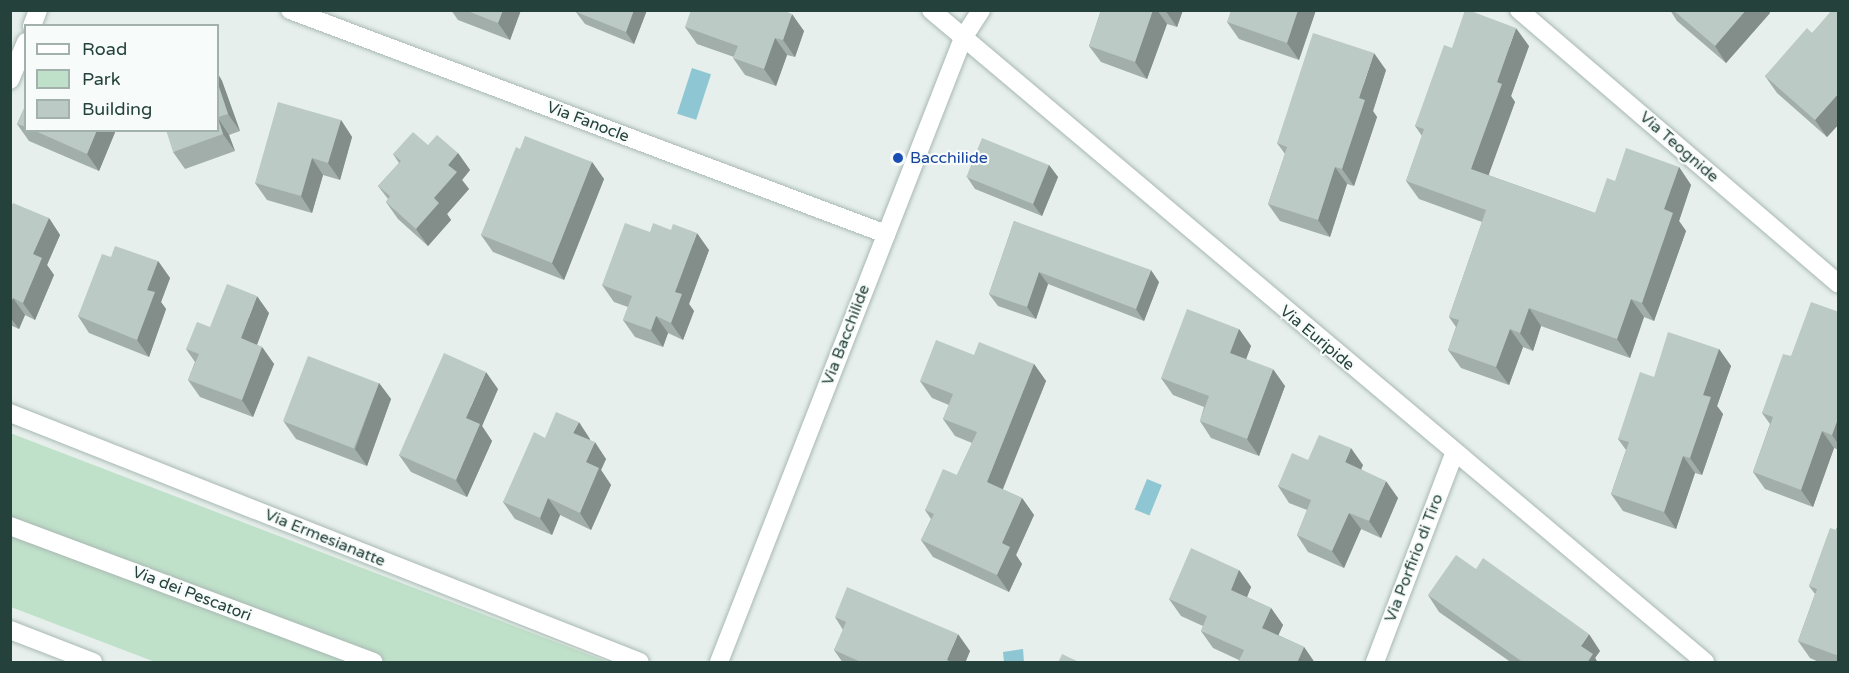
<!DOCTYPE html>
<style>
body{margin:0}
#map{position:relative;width:1849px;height:673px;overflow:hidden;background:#e6efeb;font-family:"Varela Round",sans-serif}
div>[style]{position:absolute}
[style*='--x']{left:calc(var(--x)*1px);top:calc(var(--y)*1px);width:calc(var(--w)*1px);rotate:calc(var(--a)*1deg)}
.green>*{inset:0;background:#bfe0c9}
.water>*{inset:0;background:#8ec6d4;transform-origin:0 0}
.roads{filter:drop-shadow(0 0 2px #a8b8b3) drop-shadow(0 0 2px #a8b8b3)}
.pedestrian>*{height:18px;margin:-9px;padding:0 9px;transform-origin:9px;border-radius:9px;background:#fff}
.minor>*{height:18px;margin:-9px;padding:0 9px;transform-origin:9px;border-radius:9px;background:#fff}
.tertiary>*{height:18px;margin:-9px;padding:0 9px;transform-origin:9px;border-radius:9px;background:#fff}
.wall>*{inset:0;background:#a1aea9}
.shaded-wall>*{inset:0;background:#838d89}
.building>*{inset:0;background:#bbcac4;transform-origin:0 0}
.dots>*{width:16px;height:16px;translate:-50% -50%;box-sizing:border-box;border:3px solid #f7fbf9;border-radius:50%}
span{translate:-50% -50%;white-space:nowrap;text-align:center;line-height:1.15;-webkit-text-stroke:4.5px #f7fbf9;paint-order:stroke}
.street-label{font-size:16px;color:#24423b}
.transit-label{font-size:16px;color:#164399}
.left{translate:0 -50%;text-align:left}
.frame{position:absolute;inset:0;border:12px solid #24423b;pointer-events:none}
.legend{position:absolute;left:24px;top:24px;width:195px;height:108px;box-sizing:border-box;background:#f7fbf9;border:2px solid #a3b1ad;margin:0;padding:8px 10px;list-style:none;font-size:18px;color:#24423b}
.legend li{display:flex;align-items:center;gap:12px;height:30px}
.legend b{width:30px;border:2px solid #a3b1ad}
</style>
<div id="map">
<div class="green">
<i style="clip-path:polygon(10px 433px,608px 662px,155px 662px,11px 607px)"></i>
</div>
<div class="water">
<i style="left:692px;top:68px;width:20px;height:48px;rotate:18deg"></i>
<i style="left:1147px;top:479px;width:16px;height:33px;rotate:22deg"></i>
<i style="clip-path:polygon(1023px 649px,1024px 662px,1004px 662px,1003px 652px)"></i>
</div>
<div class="roads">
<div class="pedestrian">
<i style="--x:10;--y:526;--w:388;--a:20.5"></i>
</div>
<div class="minor">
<i style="--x:290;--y:10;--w:637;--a:20.6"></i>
<i style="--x:931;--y:10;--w:1012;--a:40.11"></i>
<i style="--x:1519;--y:10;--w:420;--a:40.6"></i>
<i style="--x:32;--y:26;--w:17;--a:-69"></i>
<i style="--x:10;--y:80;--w:41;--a:-67.2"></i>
<i style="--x:10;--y:413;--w:677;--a:21.57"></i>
<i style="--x:719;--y:662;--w:670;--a:-68.64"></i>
<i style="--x:963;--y:38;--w:33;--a:-57"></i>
<i style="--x:1375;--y:662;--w:222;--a:-69.2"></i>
</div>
<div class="tertiary">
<i style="--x:10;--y:630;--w:89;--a:21.1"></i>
</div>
</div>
<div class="wall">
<i style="clip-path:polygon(451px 10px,521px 10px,510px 40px,458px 20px)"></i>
<i style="clip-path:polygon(647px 10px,634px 44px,585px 24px,576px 12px)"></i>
<i style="clip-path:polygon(1101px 10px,1183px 10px,1177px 27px,1167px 24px,1147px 79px,1101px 62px,1089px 46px)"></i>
<i style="clip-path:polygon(1316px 10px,1299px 60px,1239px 39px,1227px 22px)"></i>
<i style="clip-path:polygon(1670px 10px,1768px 10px,1770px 13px,1726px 63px,1677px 21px)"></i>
<i style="clip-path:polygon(1839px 10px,1839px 124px,1827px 137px,1777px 93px,1765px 76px,1812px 33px)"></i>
<i style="clip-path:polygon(787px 11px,787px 12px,804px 31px,795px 57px,787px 55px,776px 86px,745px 75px,733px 58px,734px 57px,697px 44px,685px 27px)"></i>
<i style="clip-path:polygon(1529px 46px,1511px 96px,1515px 102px,1488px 175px,1595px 213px,1615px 181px,1679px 167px,1691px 185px,1679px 221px,1686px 231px,1654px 321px,1644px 317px,1630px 358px,1541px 326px,1533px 351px,1523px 347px,1509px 385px,1461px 368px,1448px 350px,1456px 327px,1449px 317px,1482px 222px,1419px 199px,1406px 181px,1422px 136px,1415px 126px,1452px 48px)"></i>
<i style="clip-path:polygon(1386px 70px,1373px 111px,1377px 117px,1354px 186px,1347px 184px,1330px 237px,1280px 221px,1268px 204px,1285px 154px,1277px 143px)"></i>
<i style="clip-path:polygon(218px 74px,222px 81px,240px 131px,229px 135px,235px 151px,185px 169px,173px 152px,218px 130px)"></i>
<i style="clip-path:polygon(26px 104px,26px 130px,116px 130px,99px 171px,29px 141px,17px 124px)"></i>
<i style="clip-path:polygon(341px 120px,352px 137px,340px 180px,323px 175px,312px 213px,267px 200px,255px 183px)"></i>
<i style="clip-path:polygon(428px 145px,458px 153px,470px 170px,462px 180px,469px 189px,447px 214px,451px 220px,428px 246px,398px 219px,386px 202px,388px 199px,378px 186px,399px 163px,393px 154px)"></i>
<i style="clip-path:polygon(520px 149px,592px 162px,604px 179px,564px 280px,493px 252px,481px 235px)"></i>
<i style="clip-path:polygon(1049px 165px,1058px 177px,1042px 216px,975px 189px,967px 177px)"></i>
<i style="clip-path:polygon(10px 210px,49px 218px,60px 235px,47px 265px,54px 275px,35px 320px,25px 315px,19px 329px,10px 325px)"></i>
<i style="clip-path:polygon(1014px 221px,1159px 282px,1144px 321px,1048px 284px,1036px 319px,998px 306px,989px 294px)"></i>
<i style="clip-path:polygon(650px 232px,709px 250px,689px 304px,694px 311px,683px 340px,668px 333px,663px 347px,635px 337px,623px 320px,628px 307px,614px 302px,602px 285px)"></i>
<i style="clip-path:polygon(111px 257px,158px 261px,170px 278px,161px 302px,166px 309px,149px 357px,89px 333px,78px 316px)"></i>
<i style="clip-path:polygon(1839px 312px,1839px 450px,1834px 448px,1813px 507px,1765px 489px,1753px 472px,1770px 424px,1762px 413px,1791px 356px)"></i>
<i style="clip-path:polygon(269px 313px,257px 345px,262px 347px,274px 364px,253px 417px,200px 397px,188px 380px,195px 362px,186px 349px,210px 327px)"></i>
<i style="clip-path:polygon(1239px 329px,1251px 346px,1246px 359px,1285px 386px,1259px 456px,1211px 438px,1200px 421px,1204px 407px,1173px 395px,1161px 378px)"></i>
<i style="clip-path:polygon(1719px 349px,1731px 366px,1717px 406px,1723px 414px,1702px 475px,1695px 473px,1676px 529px,1623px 511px,1611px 494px,1626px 450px,1618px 439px,1654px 377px)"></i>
<i style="clip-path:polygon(974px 355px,1034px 364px,1046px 381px,1002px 489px,1022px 498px,1034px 515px,1016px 555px,1022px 564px,1009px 592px,933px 557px,921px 540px,931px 519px,925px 510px,957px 475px,972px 443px,955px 436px,943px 419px,949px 405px,932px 398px,920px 381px)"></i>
<i style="clip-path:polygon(379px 383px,391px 399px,367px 466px,296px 439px,284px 422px)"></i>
<i style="clip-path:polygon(498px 389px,482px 426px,492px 441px,467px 497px,411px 472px,399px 455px)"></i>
<i style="clip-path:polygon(545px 438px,590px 439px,590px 440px,606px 459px,601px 470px,611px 485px,591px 530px,560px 515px,552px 535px,515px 519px,503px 502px)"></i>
<i style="clip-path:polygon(1308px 460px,1363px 465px,1361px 469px,1398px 498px,1381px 538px,1361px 529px,1344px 568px,1308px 552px,1297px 535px,1307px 510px,1289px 503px,1278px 486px)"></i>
<i style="clip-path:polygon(1839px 523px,1839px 663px,1821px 663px,1810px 658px,1798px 641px,1815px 594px,1809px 586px)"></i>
<i style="clip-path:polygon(1239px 570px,1251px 587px,1247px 597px,1271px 608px,1283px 625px,1278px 635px,1304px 647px,1315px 663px,1238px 663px,1239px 660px,1213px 648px,1201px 631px,1203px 626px,1181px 616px,1169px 599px)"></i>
<i style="clip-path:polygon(1428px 595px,1600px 651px,1595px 658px,1598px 663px,1512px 663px,1439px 612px)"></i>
<i style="clip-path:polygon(835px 617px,970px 651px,965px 663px,843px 663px,834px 650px,843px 630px)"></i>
</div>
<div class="shaded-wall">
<i style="clip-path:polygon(503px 10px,521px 10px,510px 40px,498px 23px)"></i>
<i style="clip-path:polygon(634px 10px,647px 10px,634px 44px,626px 32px)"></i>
<i style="clip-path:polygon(1153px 10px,1157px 10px,1167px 24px,1147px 79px,1135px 62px)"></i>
<i style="clip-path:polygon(1165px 10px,1183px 10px,1177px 27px)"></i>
<i style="clip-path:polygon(1298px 10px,1316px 10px,1299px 60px,1287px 43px)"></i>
<i style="clip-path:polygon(1746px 10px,1768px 10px,1770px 13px,1726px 63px,1715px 46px)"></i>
<i style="clip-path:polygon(792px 14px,804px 31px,795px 57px,783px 40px)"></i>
<i style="clip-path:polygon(1516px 28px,1529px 46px,1511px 96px,1515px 102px,1484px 188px,1471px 169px,1497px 82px)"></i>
<i style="clip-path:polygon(775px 38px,787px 55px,776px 86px,764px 69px)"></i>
<i style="clip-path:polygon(1374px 53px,1386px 70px,1373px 111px,1377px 117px,1354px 186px,1342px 169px,1359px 98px)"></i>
<i style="clip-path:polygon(218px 74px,222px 81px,240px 131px,228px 114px,218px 84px)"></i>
<i style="clip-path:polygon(1839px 93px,1839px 124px,1827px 137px,1815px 120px)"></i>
<i style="clip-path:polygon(218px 118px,229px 135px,235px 151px,223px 134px)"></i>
<i style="clip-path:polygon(341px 120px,352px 137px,340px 180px,328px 163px)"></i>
<i style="clip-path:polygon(97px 130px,116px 130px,99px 171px,87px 154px)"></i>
<i style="clip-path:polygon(458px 153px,470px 170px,462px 180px,469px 189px,447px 214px,451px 220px,428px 246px,416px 229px,448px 165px)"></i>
<i style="clip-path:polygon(312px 158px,323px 175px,312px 213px,301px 196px)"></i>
<i style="clip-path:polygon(592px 162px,604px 179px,564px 280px,552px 263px)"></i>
<i style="clip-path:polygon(1049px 165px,1058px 177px,1042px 216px,1033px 204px)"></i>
<i style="clip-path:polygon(1335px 167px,1347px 184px,1330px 237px,1318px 220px)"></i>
<i style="clip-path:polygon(1679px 167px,1691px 185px,1679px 221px,1686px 231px,1654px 321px,1642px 303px,1664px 209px)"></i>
<i style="clip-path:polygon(49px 218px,60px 235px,47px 265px,54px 275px,35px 320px,23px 303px,33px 254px)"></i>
<i style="clip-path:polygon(697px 233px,709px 250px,689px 304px,694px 311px,683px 340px,671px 323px,675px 292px)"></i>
<i style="clip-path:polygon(158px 261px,170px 278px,161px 302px,166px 309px,149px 357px,137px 340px,147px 290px)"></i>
<i style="clip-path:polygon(1151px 270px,1159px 282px,1144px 321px,1136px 309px)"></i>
<i style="clip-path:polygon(1039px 272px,1048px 284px,1036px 319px,1027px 307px)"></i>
<i style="clip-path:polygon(257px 296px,269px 313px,253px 355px,241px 338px)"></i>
<i style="clip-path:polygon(13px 298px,25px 315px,19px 329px,10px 317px,10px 304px)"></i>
<i style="clip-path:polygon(1631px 299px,1644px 317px,1630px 358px,1617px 339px)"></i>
<i style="clip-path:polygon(1529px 308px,1541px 326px,1533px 351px,1520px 333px)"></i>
<i style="clip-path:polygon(656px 316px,668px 333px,663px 347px,651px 330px)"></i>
<i style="clip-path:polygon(1239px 329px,1251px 346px,1242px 370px,1230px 353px)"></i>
<i style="clip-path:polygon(1510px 329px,1523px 347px,1509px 385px,1496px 367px)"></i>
<i style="clip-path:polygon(262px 347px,274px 364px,253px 417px,242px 400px)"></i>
<i style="clip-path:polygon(1719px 349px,1731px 366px,1717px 406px,1723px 414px,1702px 475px,1690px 458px,1703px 395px)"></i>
<i style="clip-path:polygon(1034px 364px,1046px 381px,999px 499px,987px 482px)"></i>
<i style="clip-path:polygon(1273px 369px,1285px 386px,1259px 456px,1247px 439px)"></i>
<i style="clip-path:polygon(486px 372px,498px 389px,482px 426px,492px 441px,467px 497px,456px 480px,466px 418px)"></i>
<i style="clip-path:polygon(379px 383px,391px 399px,367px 466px,355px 449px)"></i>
<i style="clip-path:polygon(1839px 416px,1839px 445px,1832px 435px)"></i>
<i style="clip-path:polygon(579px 422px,590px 439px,585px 450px,573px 433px)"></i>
<i style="clip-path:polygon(1822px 431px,1834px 448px,1813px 507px,1801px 490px)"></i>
<i style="clip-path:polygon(595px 442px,606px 459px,601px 470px,611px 485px,591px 530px,580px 513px,586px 462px)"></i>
<i style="clip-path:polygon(1351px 448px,1363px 465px,1357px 479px,1345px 462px)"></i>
<i style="clip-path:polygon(1683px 456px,1695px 473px,1676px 529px,1664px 512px)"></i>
<i style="clip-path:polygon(1386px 481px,1398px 498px,1381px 538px,1369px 521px)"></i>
<i style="clip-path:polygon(548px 498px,560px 515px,552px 535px,540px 518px)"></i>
<i style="clip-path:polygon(1022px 498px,1034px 515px,1016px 555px,1022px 564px,1009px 592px,997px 575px,1002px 543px)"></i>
<i style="clip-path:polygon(1349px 513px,1361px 529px,1344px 568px,1332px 551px)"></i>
<i style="clip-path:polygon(1239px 570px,1251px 587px,1243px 607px,1231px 590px)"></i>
<i style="clip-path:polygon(1271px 608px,1283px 625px,1274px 645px,1262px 628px)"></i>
<i style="clip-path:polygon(958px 634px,970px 651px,965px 663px,949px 663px,947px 660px)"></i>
<i style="clip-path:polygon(1589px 634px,1600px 651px,1595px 658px,1598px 663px,1587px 663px,1581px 646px)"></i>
<i style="clip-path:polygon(1304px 647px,1315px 663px,1297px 663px)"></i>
</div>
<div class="building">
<i style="clip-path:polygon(465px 10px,503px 10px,498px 23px)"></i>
<i style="clip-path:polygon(577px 10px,634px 10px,626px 32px,576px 12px)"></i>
<i style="clip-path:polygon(691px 10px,782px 10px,792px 14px,783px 40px,775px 38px,764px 69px,733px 58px,738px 46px,685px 27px)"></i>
<i style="clip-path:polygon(1101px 10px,1153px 10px,1135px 62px,1089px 46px)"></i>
<i style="clip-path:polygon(1231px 10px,1298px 10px,1287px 43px,1227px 22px)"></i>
<i style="clip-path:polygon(1465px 10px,1468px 10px,1516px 28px,1497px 82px,1502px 84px,1471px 169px,1595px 213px,1607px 178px,1615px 181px,1626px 148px,1679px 167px,1664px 209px,1673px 213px,1642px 303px,1631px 299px,1617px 339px,1529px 308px,1520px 333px,1510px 329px,1496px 367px,1448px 350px,1459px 320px,1449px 317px,1486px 210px,1406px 181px,1424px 129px,1415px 126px,1444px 45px,1452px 48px)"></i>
<i style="clip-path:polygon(1673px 10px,1746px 10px,1715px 46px)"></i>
<i style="clip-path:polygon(1832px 10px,1839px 10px,1839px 93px,1815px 120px,1765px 76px,1807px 28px,1812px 33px)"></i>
<i style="clip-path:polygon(1313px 33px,1374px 53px,1359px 98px,1365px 100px,1342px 169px,1335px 167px,1318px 220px,1268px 204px,1287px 147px,1277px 143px)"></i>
<i style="clip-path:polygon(218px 84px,228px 114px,218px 117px)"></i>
<i style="clip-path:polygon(278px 102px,341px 120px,328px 163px,312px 158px,301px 196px,255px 183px)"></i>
<i style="clip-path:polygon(26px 104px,26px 127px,17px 124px)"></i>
<i style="clip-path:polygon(218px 119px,223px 134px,173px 152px,166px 130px,218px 130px)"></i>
<i style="clip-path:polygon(33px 130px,97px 130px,87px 154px)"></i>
<i style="clip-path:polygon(413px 132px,428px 145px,437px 135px,458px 153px,448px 165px,457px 172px,434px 198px,439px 203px,416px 229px,386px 202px,390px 196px,378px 186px,401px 161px,393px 154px)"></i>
<i style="clip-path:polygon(525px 136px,592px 162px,552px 263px,481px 235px,516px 147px,520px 149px)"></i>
<i style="left:982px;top:138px;width:72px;height:42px;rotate:22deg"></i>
<i style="clip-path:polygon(13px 203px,49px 218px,33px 254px,42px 258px,23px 303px,13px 298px,10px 304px,10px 210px)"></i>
<i style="clip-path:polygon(1014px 221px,1151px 270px,1136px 309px,1039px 272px,1027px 307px,989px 294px)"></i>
<i style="clip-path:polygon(625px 223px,650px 232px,653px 223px,671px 230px,673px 224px,697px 233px,675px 292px,682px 294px,671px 323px,656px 316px,651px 330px,623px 320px,632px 296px,602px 285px)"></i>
<i style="clip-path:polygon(115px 246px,158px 261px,147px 290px,155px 292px,137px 340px,78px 316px,102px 254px,111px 257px)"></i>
<i style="clip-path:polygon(227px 284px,257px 296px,241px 338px,262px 347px,242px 400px,188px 380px,199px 354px,186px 349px,197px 322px,210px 327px)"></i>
<i style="clip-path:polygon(1811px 302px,1839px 312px,1839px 416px,1832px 435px,1822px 431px,1801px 490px,1753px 472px,1773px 417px,1762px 413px,1783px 354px,1791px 356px)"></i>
<i style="clip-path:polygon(1187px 309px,1239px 329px,1230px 353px,1273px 369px,1247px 439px,1200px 421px,1209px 396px,1161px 378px)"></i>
<i style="clip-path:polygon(1668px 332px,1719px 349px,1703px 395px,1711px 397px,1690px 458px,1683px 456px,1664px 512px,1611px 494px,1629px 442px,1618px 439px,1640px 372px,1654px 377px)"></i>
<i style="clip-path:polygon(936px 340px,974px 355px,979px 342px,1034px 364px,987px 482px,1022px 498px,1002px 543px,1010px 547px,997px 575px,921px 540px,934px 514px,925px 510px,943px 469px,957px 475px,977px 432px,943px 419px,953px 394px,920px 381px)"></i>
<i style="clip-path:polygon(444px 353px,486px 372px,466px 418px,480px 424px,456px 480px,399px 455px)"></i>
<i style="left:308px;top:356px;width:76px;height:70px;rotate:21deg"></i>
<i style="clip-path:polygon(556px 412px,579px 422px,573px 433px,595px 442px,586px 462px,599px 468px,580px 513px,548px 498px,540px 518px,503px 502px,534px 432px,545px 438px)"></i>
<i style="clip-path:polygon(1319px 435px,1351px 448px,1345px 462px,1386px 481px,1369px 521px,1349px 513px,1332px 551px,1297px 535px,1311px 500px,1278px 486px,1292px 453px,1308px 460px)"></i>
<i style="clip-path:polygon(1839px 523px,1839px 656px,1798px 641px,1817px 589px,1809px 586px,1830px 528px,1836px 530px)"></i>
<i style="clip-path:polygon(1191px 548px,1239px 570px,1231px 590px,1271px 608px,1262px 628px,1304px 647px,1297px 663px,1238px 663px,1244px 650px,1201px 631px,1207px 616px,1169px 599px)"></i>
<i style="clip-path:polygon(1456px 555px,1476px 569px,1483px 558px,1589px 634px,1581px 646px,1593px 654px,1587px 663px,1524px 663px,1428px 595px)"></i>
<i style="clip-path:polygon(847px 587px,958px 634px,947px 660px,954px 663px,863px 663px,834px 650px,846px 622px,835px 617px)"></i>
<i style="clip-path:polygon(1062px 654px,1081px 663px,1058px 663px)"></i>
</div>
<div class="dots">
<i style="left:898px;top:158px;background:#1a4fb4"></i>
</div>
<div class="street-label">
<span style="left:588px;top:122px;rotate:21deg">Via Fanocle</span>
<span style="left:1679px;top:147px;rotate:41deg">Via Teognide</span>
<span style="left:846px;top:335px;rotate:-69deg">Via Bacchilide</span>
<span style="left:1317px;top:338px;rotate:40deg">Via Euripide</span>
<span style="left:325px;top:538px;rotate:22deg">Via Ermesianatte</span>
<span style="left:1414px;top:558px;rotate:-69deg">Via Porfirio di Tiro</span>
<span style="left:192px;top:594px;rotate:21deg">Via dei Pescatori</span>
</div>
<div class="transit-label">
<span class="left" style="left:910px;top:158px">Bacchilide</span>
</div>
<div class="frame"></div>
<ul class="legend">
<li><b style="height:8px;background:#fff"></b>Road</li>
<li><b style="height:16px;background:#bfe0c9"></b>Park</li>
<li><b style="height:16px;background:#bbcac4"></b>Building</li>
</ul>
</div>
